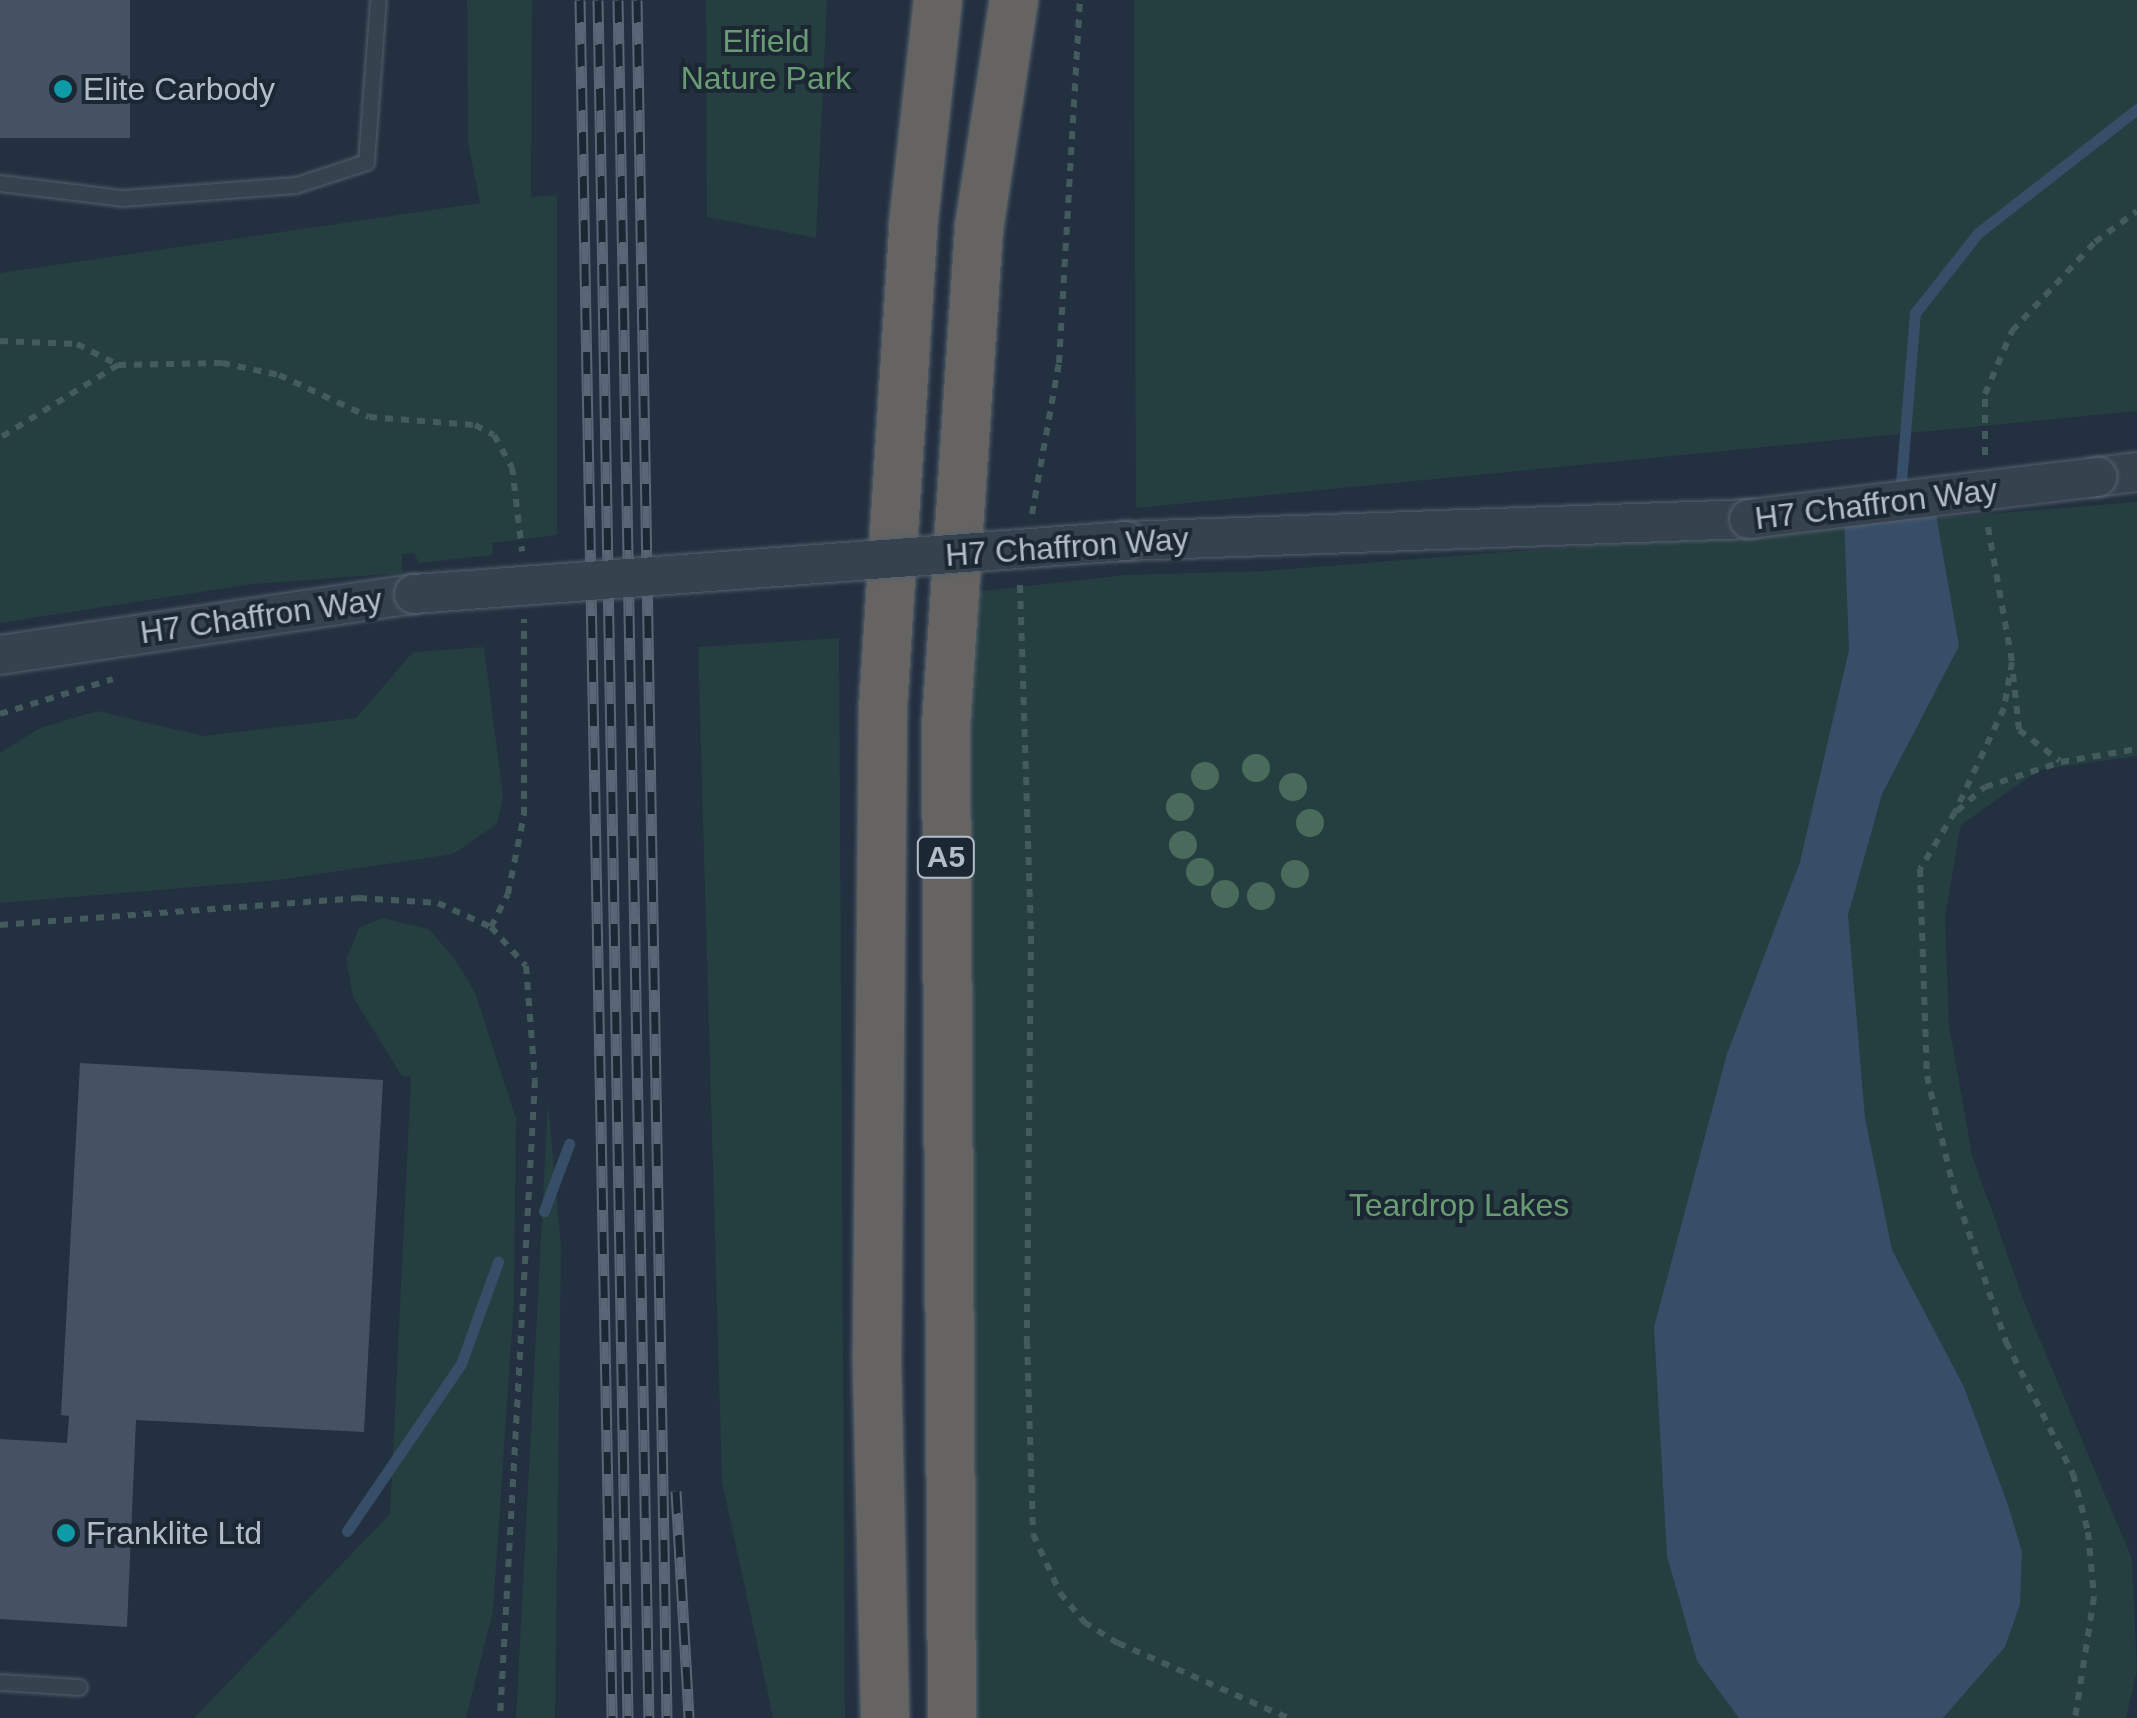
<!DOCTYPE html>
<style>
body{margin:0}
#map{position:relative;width:2137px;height:1718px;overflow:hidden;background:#23303f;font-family:Arial,sans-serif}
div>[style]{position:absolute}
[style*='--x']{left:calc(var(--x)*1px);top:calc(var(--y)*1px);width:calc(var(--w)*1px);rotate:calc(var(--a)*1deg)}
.green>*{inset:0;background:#253e40}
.water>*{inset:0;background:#374e69}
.stream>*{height:11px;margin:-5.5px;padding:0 5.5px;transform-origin:5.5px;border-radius:5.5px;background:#374e69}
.building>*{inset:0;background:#445263;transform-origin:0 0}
.path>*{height:6px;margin-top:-3px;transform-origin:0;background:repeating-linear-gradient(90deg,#435b5d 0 8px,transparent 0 16px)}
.roads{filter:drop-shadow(0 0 2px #55606d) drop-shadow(0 0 2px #55606d)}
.service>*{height:15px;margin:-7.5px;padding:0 7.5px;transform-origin:7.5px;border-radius:7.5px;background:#37424f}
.tertiary>*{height:38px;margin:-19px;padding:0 19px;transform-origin:19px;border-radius:19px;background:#37424f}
.trunk>*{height:48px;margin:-24px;padding:0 24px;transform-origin:24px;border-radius:24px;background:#656462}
.rail>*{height:11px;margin-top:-5.5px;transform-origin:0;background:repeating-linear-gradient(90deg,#1c2734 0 22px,#596676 0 44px);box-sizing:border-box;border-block:2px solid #596676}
.bridges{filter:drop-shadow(0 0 2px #55606d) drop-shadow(0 0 2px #55606d)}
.tertiary-bridge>*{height:38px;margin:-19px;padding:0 19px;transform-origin:19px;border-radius:19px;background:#37424f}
.trees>*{width:28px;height:28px;margin:-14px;border-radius:50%;background:#4a6b5b}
.dots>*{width:28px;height:28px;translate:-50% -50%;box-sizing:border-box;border:5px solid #1c2734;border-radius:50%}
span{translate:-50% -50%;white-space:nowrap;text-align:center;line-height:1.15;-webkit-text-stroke:8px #1c2734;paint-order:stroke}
.shield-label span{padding:2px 8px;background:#1c2734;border:2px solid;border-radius:8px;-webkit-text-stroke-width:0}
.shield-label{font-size:30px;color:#b3bdca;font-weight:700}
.park-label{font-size:32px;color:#699c72}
.poi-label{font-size:32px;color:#b3bdca}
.left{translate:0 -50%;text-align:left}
.street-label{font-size:32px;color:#b3bdca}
</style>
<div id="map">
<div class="green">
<i style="clip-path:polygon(467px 0,532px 0,531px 197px,557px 195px,557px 535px,492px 543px,493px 555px,419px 563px,414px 553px,402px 554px,402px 573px,253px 584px,0 623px,0 273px,480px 203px,468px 142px)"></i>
<i style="clip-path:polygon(706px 0,827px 0,816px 238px,707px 217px)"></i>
<i style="clip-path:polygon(1134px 0,2137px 0,2137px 411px,1136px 508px)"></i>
<i style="clip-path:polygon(2137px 502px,2137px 756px,2039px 770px,1961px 825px,1945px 917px,1949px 1024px,1972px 1155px,2025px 1304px,2132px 1559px,2137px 1670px,2126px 1718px,952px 1718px,954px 594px,1126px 575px,1264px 571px)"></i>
<i style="clip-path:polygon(839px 638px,845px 1718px,773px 1718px,722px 1482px,698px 647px)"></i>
<i style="clip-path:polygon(484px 647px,503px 796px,497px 824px,453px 854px,279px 880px,0 903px,0 753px,40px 728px,97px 711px,204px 736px,356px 718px,413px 652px)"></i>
<i style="clip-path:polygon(382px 918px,429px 929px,454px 958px,475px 992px,516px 1119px,514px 1300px,493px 1612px,466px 1718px,194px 1718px,390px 1514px,411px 1077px,402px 1076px,353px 997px,346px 959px,359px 928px)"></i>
<i style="clip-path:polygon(548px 1102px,561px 1247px,555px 1718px,516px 1718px)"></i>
</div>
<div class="water">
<i style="clip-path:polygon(1934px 503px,1959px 646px,1882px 794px,1848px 915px,1865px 1118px,1892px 1250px,1964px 1387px,2008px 1505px,2022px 1552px,2020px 1604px,2005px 1647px,1943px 1718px,1739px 1718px,1697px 1661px,1667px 1556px,1654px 1327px,1727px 1054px,1800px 862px,1849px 650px,1844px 517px)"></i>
</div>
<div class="stream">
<i style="--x:1900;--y:495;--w:183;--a:-85.3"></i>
<i style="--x:1915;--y:313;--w:102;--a:-51.8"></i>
<i style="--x:1978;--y:233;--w:202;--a:-37.9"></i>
<i style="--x:544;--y:1211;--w:72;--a:-69.5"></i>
<i style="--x:347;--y:1531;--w:202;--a:-55.7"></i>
<i style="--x:461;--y:1364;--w:109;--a:-70.1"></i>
</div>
<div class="building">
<i style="left:0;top:0;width:130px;height:138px"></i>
<i style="clip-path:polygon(80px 1063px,383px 1080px,364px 1432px,136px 1420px,127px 1627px,0 1619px,0 1439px,67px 1443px,69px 1416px,61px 1415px)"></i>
</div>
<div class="path">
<i style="--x:0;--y:341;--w:77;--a:2.2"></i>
<i style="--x:77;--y:344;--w:46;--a:27.1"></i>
<i style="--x:118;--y:365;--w:139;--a:148.3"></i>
<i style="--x:118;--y:365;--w:104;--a:-1.1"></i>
<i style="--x:222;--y:363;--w:58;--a:11.9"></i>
<i style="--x:279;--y:375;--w:99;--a:25"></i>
<i style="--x:369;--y:417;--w:106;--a:4.3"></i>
<i style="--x:475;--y:425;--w:21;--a:28"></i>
<i style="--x:494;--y:435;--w:37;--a:61"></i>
<i style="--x:512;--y:467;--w:85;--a:83.2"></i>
<i style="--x:1985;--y:455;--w:61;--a:-90"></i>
<i style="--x:1985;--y:394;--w:69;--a:-66.8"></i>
<i style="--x:2012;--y:331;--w:122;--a:-47"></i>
<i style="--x:2095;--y:242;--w:52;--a:-36.4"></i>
<i style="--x:1032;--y:514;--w:153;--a:-79.9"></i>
<i style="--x:1059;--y:363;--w:364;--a:-86.7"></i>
<i style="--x:1988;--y:527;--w:137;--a:79.9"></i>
<i style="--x:2012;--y:662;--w:47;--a:99.9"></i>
<i style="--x:2004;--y:708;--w:115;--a:115.2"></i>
<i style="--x:1955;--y:812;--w:67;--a:121.6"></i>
<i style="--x:1920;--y:869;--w:207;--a:88.1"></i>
<i style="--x:1927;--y:1076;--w:113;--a:76.7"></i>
<i style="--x:1953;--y:1186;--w:165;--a:71.2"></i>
<i style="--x:2006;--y:1342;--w:148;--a:63.1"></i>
<i style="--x:2073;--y:1474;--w:60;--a:75.5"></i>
<i style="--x:2088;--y:1532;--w:65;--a:84.7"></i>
<i style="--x:2094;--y:1597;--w:122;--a:98.9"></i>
<i style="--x:1020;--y:585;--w:351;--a:88.2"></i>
<i style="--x:1031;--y:936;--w:405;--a:90.6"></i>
<i style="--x:1027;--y:1341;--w:193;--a:88.2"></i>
<i style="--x:1033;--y:1534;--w:65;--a:65.4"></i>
<i style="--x:1060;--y:1593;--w:38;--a:50"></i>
<i style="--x:1084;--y:1622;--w:40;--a:32"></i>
<i style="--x:1118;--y:1643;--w:186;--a:23.8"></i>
<i style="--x:2013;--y:674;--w:56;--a:83.9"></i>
<i style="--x:2019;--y:730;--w:51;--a:37.1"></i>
<i style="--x:0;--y:714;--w:118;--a:-17.2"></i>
<i style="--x:1957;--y:811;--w:37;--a:-41"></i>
<i style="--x:1985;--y:787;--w:80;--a:-18.2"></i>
<i style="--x:2061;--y:762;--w:77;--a:-9.7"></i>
<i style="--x:0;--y:925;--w:360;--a:-4.3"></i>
<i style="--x:359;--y:898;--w:79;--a:3.6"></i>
<i style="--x:438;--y:903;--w:58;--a:24.4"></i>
<i style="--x:491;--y:927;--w:52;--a:48.1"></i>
<i style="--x:526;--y:966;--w:114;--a:85.5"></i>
<i style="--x:535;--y:1080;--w:639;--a:93.14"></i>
<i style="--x:491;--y:927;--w:37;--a:-63"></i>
<i style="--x:508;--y:894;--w:81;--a:-78.6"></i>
<i style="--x:524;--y:815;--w:196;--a:-90"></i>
</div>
<div class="roads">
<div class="service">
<i style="--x:0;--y:183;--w:124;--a:7"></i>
<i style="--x:123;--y:198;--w:173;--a:-4.3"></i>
<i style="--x:296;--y:185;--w:74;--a:-18.2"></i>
<i style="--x:366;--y:162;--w:162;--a:-85.8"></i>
<i style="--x:0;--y:1682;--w:79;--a:3.6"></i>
</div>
<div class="tertiary">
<i style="--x:2097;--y:477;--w:40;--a:-7.1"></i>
<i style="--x:1126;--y:541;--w:623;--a:-2.02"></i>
<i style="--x:0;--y:655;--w:418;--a:-8.4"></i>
</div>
<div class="trunk">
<i style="--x:885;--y:1718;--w:363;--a:-91.3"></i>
<i style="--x:877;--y:1355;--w:647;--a:-89.47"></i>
<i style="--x:883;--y:708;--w:483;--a:-86.4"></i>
<i style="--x:913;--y:226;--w:227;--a:-83.7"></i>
<i style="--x:952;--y:1718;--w:993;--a:-90.35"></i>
<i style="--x:946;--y:725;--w:498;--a:-86.2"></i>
<i style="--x:979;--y:228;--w:231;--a:-81.3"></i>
</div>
</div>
<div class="rail">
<i style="--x:580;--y:0;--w:1718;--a:88.93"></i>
<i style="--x:598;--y:0;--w:1718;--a:89"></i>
<i style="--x:618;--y:0;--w:1718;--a:88.97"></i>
<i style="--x:637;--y:0;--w:1718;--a:89"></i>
<i style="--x:676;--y:1491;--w:227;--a:86.7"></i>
</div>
<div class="bridges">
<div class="tertiary-bridge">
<i style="--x:1749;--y:519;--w:351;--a:-6.9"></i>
<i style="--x:414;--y:594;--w:714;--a:-4.26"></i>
</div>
</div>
<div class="trees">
<i style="left:1256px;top:768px"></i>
<i style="left:1205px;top:776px"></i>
<i style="left:1293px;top:787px"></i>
<i style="left:1180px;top:807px"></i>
<i style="left:1310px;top:823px"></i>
<i style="left:1183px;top:845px"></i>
<i style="left:1200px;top:872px"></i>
<i style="left:1295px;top:874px"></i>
<i style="left:1225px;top:894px"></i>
<i style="left:1261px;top:896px"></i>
</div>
<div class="dots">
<i style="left:63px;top:89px;background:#0f9aa8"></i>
<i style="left:66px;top:1533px;background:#0f9aa8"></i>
</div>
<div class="shield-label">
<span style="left:946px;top:857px">A5</span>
</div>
<div class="park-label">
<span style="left:766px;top:60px">Elfield<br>Nature Park</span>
<span style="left:1459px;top:1205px">Teardrop Lakes</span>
</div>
<div class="poi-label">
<span class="left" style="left:83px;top:89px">Elite Carbody</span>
<span class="left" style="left:86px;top:1533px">Franklite Ltd</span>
</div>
<div class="street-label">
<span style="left:1876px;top:504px;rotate:-7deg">H7 Chaffron Way</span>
<span style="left:1067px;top:547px;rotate:-4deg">H7 Chaffron Way</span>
<span style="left:261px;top:616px;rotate:-8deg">H7 Chaffron Way</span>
</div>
</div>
